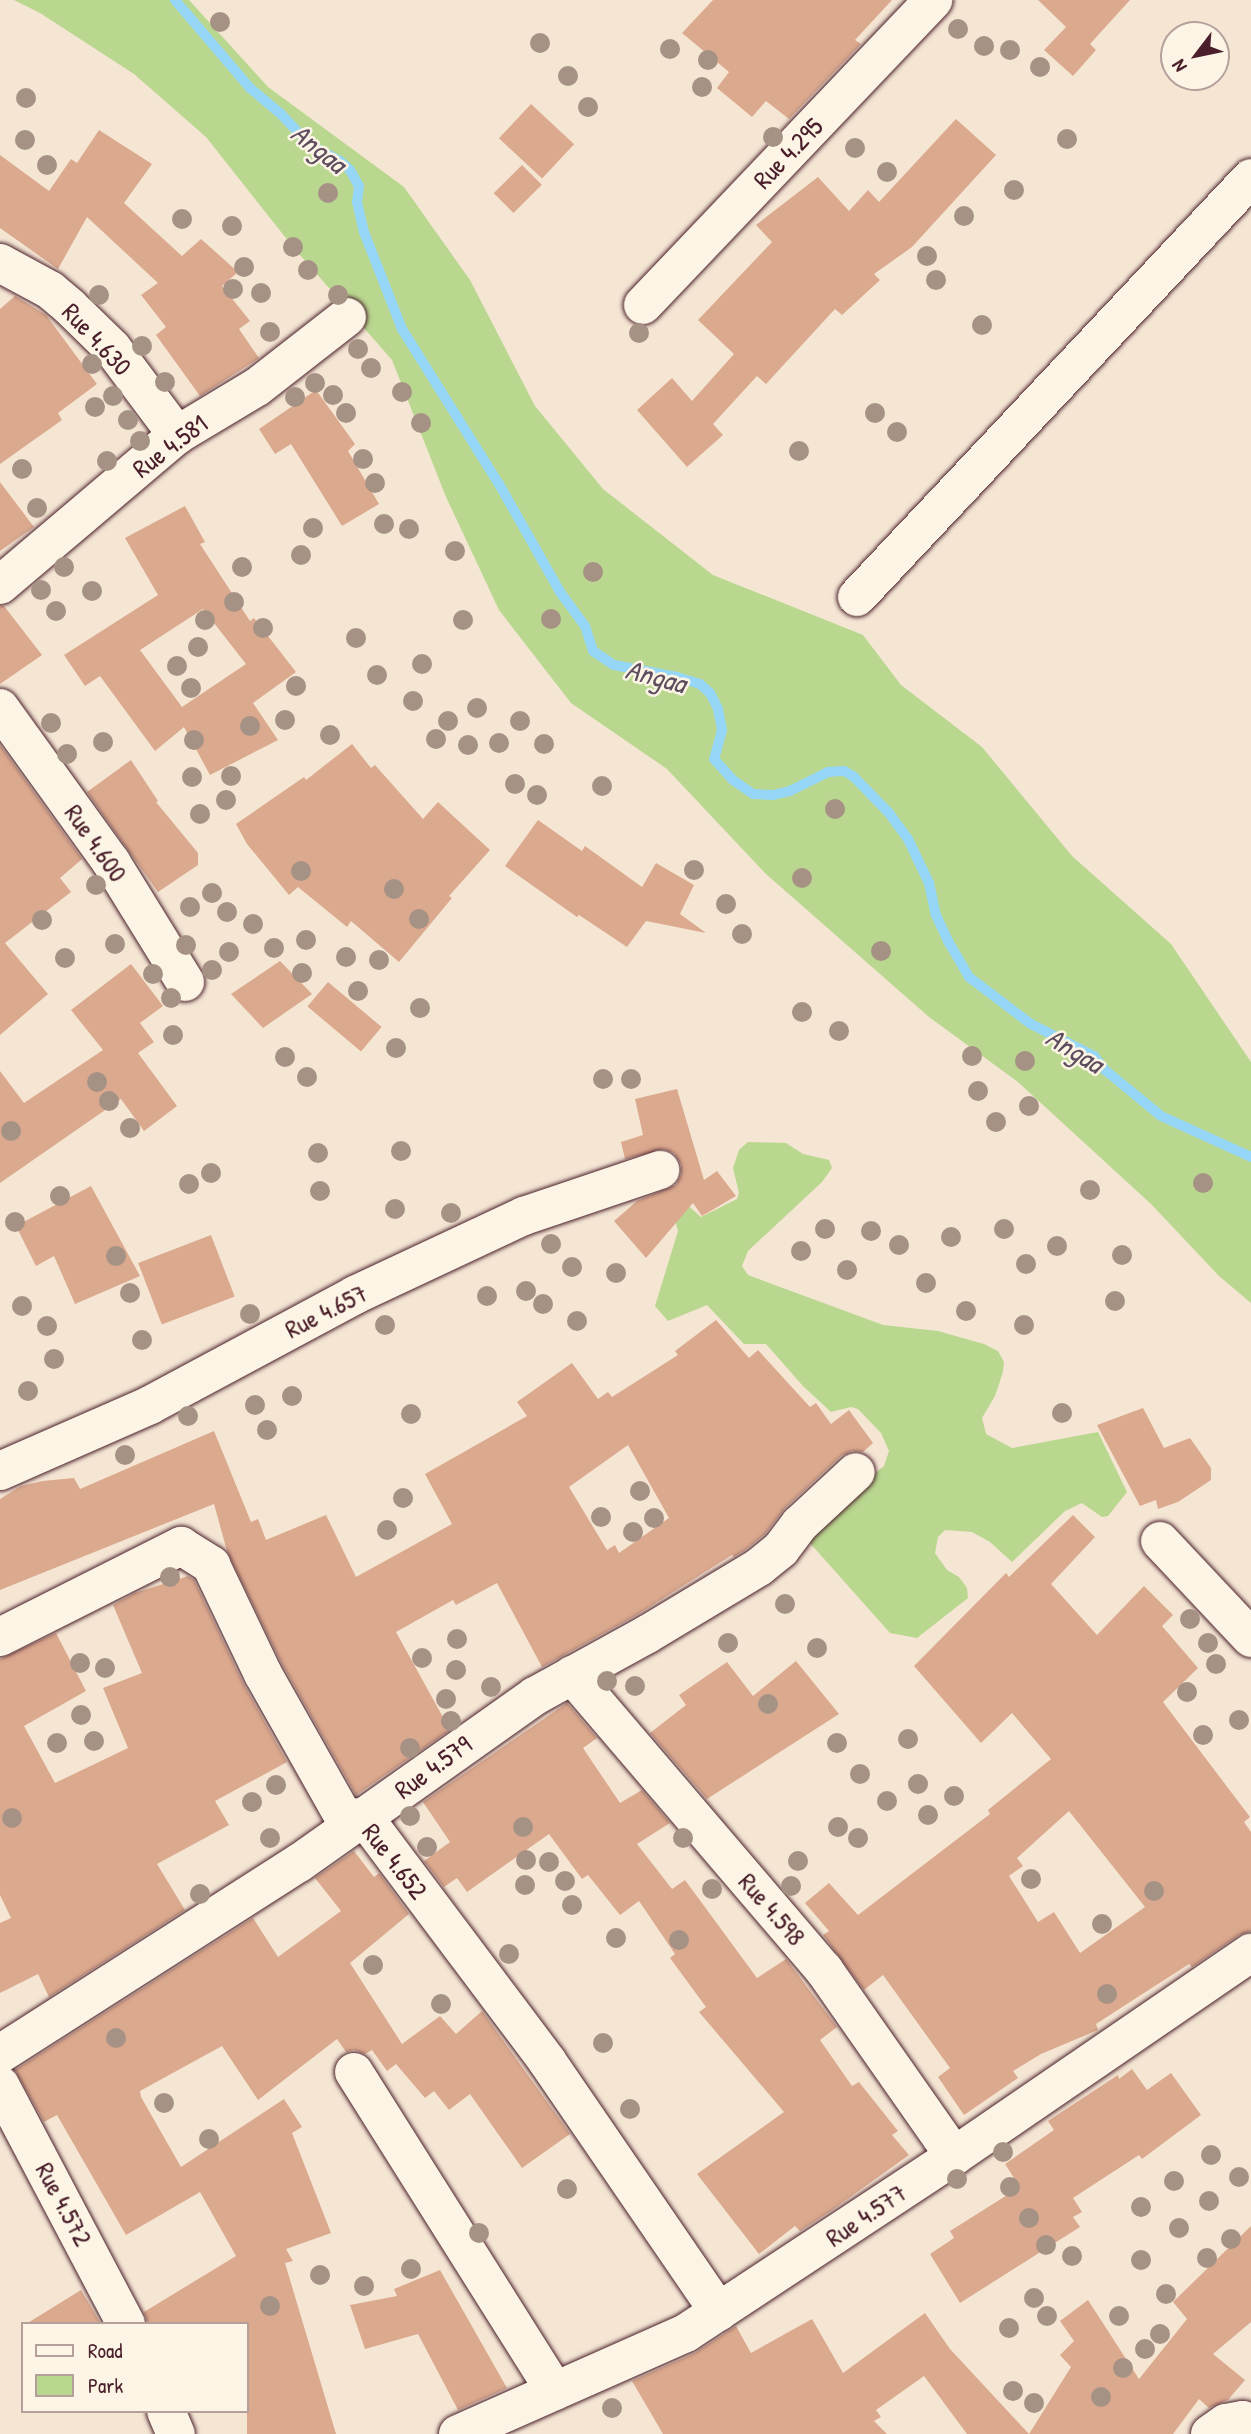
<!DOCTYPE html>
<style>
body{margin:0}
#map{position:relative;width:1251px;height:2434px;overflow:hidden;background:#f5e6d4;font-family:"Patrick Hand",sans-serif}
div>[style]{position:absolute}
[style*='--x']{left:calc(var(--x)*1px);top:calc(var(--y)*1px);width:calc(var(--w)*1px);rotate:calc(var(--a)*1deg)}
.green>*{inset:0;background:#b9d78f}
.stream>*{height:10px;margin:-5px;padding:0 5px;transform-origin:5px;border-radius:5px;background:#96d6f7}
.building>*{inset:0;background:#dba98e;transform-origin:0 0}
.roads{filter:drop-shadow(0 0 2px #4a1f2b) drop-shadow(0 0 2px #4a1f2b)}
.minor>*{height:38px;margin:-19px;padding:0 19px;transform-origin:19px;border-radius:19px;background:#fcf5e5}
.trees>*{width:20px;height:20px;margin:-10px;border-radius:50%;background:#a69285}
span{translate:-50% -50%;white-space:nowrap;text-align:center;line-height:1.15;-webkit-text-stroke:5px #fcf5e5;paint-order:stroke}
.street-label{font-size:26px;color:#4a1f2b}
.water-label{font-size:28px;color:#5d4d5e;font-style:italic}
.legend{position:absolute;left:21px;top:2322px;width:228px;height:91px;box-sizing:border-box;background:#fcf5e5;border:2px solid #b59f9b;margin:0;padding:9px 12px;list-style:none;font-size:21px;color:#4a1f2b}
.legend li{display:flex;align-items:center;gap:14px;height:35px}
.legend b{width:35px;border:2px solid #b59f9b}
.north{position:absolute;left:1160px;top:21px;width:70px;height:70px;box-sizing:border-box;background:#fcf5e5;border:2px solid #b59f9b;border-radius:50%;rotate:238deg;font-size:19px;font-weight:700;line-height:28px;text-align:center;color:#4a1f2b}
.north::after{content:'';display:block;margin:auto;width:24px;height:32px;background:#4a1f2b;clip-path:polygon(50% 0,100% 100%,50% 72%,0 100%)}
</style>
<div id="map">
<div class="green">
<i style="clip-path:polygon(14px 0,189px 0,268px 87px,404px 187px,470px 280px,535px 406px,603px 489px,713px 575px,863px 635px,901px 685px,982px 747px,1072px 856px,1171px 944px,1251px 1062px,1251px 1303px,1219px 1276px,1151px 1204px,1018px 1082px,929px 1017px,766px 874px,667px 769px,571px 703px,499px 610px,446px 497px,392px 360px,293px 247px,206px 137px,134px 74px,40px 13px)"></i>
<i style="clip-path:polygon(748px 1142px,786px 1143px,803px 1154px,829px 1160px,832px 1168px,822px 1182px,748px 1251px,742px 1266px,748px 1275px,883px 1325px,938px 1331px,984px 1344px,998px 1351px,1004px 1362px,1003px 1372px,995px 1396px,982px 1418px,986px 1434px,1012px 1448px,1098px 1432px,1127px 1492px,1108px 1516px,1102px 1517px,1082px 1503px,1065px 1511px,1012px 1562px,990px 1542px,972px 1532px,945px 1530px,938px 1537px,935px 1553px,947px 1570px,959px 1577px,967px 1588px,968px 1598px,917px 1638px,890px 1633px,809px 1542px,814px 1523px,884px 1466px,889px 1451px,881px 1433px,858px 1409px,851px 1407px,831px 1412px,803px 1386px,766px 1344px,744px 1344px,707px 1305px,668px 1321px,655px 1306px,678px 1231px,669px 1198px,674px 1193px,701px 1217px,737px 1199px,739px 1193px,733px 1168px,739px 1150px)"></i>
</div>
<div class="stream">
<i style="--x:175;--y:0;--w:116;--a:49.6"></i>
<i style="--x:250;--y:88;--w:39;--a:40"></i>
<i style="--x:280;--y:113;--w:42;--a:46.9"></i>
<i style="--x:309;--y:144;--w:35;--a:29"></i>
<i style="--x:340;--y:161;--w:13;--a:42"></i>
<i style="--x:350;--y:170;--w:18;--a:61"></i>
<i style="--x:359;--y:186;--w:16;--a:97"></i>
<i style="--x:357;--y:202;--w:31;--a:77"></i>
<i style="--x:364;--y:232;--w:104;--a:68.6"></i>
<i style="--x:402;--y:329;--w:183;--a:58"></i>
<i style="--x:499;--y:484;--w:124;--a:60.5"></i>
<i style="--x:560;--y:592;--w:42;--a:53.7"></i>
<i style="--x:585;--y:626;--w:26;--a:72"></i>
<i style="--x:593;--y:651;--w:25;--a:34"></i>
<i style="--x:614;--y:665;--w:64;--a:10.8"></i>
<i style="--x:677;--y:677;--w:24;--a:17"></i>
<i style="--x:700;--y:684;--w:13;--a:42"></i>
<i style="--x:710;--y:693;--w:18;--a:63"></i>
<i style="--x:718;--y:709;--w:21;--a:79"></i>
<i style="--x:722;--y:730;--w:30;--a:105"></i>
<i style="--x:714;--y:759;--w:28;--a:48"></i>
<i style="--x:733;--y:780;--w:24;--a:35"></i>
<i style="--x:753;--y:794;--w:20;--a:3"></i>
<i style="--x:773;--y:795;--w:17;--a:-13"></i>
<i style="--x:790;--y:791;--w:42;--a:-26.6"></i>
<i style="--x:828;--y:772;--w:16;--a:-4"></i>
<i style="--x:844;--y:771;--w:10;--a:29"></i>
<i style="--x:853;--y:776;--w:52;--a:45.8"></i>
<i style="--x:889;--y:813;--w:32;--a:54"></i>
<i style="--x:908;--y:839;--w:49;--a:64.5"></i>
<i style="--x:929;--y:883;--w:33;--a:78"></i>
<i style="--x:936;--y:915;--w:29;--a:65"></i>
<i style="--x:948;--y:941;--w:42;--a:59.7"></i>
<i style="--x:969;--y:977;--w:78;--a:37.2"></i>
<i style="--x:1031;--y:1024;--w:71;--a:26.9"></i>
<i style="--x:1094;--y:1056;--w:18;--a:52"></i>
<i style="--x:1105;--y:1070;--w:72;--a:39.4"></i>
<i style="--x:1161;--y:1116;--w:99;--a:24.5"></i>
</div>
<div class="building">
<i style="clip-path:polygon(713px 0,892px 0,855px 40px,861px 44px,789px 119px,766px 101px,752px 117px,717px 88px,729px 72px,682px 33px)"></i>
<i style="clip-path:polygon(1038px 0,1130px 0,1090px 44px,1096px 50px,1073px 76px,1044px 50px,1066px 27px)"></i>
<i style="left:531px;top:104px;width:59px;height:47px;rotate:43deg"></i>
<i style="clip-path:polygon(956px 119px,996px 155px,912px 247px,874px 274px,880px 280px,842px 315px,835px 309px,766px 384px,757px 376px,713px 424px,723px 435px,687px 467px,637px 410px,672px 378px,692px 401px,734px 354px,698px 320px,772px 242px,756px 225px,818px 177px,849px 211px,868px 190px,879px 202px)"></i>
<i style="clip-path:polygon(99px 130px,152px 164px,124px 203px,182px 256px,201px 239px,238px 272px,222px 286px,250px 321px,239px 329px,259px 358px,200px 396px,156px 335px,166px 327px,141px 295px,158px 283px,87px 217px,58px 269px,0 228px,0 155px,49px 191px,71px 159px,77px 163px)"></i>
<i style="left:522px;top:165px;width:28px;height:40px;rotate:45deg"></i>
<i style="clip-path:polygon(15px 296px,46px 315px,97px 384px,58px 413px,62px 420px,0 464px,0 309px)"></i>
<i style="clip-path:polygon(316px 390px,355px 444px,348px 451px,379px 504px,342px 526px,291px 444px,275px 454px,259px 429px)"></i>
<i style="clip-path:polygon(0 482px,34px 527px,0 551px)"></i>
<i style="clip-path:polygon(evenodd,185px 506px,205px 542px,200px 544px,250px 621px,254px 618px,296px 672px,253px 703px,278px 740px,210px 775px,184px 727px,155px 751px,100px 676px,85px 686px,64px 655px,158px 595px,125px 538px,185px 506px,203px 609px,246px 664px,182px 707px,140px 650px,203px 609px)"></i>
<i style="clip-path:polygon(0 606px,4px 606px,42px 655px,0 684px)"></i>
<i style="clip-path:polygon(352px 744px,371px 768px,375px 765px,423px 819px,438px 802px,490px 850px,449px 896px,452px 898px,399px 962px,351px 921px,347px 927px,298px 887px,289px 895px,247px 844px,236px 824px,304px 777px,306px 780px)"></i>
<i style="clip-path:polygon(0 745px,82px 859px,60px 878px,71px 892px,5px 943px,48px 994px,0 1035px)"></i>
<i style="clip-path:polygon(131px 760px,158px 801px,156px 802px,198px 853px,198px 865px,158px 892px,87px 792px)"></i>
<i style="clip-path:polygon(538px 820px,582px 851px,585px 846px,642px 887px,656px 863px,694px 885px,680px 914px,706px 933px,646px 921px,627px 947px,579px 915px,577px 917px,505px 866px)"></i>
<i style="clip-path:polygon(280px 961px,312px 994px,263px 1028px,231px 994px)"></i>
<i style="clip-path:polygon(131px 964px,163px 1006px,140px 1023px,154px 1042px,138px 1053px,177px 1106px,144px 1131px,121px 1099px,0 1183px,0 1071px,24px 1103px,103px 1050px,71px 1010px)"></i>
<i style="left:328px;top:982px;width:70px;height:32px;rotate:40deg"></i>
<i style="clip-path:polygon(677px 1089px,704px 1180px,717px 1171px,736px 1196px,702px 1216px,693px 1203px,646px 1258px,614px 1221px,637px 1201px,676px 1185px,681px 1175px,681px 1164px,674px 1153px,664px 1149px,625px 1159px,621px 1142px,643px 1135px,635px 1099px)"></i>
<i style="clip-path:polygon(91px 1186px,140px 1276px,75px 1304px,54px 1256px,36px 1266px,16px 1226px)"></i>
<i style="left:211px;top:1235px;width:66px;height:78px;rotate:69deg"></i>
<i style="clip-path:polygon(evenodd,716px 1320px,749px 1358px,758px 1350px,810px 1407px,816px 1403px,831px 1424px,849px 1410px,873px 1443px,863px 1452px,852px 1451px,841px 1456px,785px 1508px,765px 1534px,745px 1550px,734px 1557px,732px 1555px,635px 1616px,542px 1667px,497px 1583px,456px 1605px,453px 1600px,396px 1632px,450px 1730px,356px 1795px,282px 1664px,227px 1551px,214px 1504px,0 1590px,0 1499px,21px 1486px,43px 1481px,74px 1478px,80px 1489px,214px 1431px,251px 1522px,258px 1519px,266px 1540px,326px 1515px,356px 1577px,452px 1524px,425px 1474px,527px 1416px,517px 1402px,572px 1363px,598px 1399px,608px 1392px,612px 1397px,678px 1355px,675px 1351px,716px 1320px,628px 1445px,669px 1518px,619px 1553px,615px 1545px,607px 1550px,569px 1487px,628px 1445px)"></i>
<i style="clip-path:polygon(1143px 1408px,1164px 1448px,1190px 1438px,1211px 1468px,1211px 1480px,1178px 1502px,1158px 1509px,1156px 1500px,1140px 1506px,1097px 1425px)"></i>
<i style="clip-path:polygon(evenodd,1073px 1515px,1095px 1537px,1051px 1584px,1097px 1635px,1144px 1586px,1173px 1615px,1162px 1626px,1198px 1668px,1163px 1702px,1250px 1817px,1244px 1822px,1251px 1832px,1251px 1931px,1239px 1935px,1192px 1967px,1189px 1964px,1096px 2024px,1098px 2030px,1041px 2054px,1013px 2071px,1018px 2078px,964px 2115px,938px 2077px,950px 2068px,883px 1975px,864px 1990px,823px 1935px,829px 1931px,805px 1903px,829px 1883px,858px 1915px,990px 1814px,988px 1810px,1051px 1759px,1012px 1713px,981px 1743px,914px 1666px,1006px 1573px,1009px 1577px,1073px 1515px,1069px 1811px,1145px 1907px,1080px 1953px,1054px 1912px,1038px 1922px,1009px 1876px,1023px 1866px,1017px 1858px,1069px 1811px)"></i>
<i style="clip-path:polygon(188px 1576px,194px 1580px,243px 1683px,287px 1762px,215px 1801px,229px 1825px,157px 1864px,185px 1910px,49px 1997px,38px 1974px,0 1993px,0 1923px,11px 1918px,0 1895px,0 1659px,56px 1633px,86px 1691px,24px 1726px,55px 1783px,128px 1748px,103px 1688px,142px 1673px,113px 1605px,135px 1593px)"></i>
<i style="clip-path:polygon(796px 1661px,839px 1714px,707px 1799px,650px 1733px,686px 1705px,679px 1695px,727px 1662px,753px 1696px)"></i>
<i style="clip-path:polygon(567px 1703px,597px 1738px,583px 1748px,620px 1803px,642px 1790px,670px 1823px,637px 1844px,672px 1889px,685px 1880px,757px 1978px,786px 1959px,837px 2027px,820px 2040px,852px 2086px,859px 2082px,898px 2131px,892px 2135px,909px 2155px,832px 2210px,800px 2231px,795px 2226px,759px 2254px,697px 2174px,784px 2112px,699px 2012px,706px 2007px,670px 1958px,675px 1954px,639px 1901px,620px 1915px,588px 1875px,582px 1879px,549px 1834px,467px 1892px,457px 1878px,444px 1887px,424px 1861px,450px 1842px,423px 1802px)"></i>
<i style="clip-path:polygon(354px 1851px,374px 1877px,379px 1873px,409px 1914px,350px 1963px,402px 2044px,440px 2016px,456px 2034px,482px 2011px,570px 2134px,522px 2168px,470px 2094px,449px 2110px,434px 2091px,425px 2098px,396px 2064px,387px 2071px,372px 2050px,365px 2054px,354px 2050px,346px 2052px,337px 2039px,258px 2100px,222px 2046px,140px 2091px,141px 2097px,181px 2167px,284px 2099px,302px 2127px,292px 2133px,331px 2233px,286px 2249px,293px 2261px,285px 2263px,336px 2434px,247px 2434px,247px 2324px,148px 2324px,144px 2312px,236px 2256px,200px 2192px,126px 2235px,57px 2115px,44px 2122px,15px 2070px,253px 1918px,278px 1957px,341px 1911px,315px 1878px)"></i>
<i style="clip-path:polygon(1132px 2069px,1147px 2090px,1171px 2073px,1201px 2115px,1142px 2159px,1139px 2155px,1073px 2198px,1082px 2212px,1073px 2217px,1080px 2227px,960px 2303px,930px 2254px,954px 2238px,950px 2231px,1020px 2187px,1005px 2164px,1054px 2130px,1048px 2121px,1118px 2075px,1119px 2079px)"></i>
<i style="clip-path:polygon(1251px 2226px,1251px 2322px,1213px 2354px,1245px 2380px,1228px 2400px,1209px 2408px,1199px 2399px,1173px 2434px,967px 2434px,924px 2376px,876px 2410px,881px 2417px,874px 2421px,887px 2434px,663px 2434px,632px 2381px,695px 2353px,736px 2326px,751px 2353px,812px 2319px,843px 2373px,925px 2313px,950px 2349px,1029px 2434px,1071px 2367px,1060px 2355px,1074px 2341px,1060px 2321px,1088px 2300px,1139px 2379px,1187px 2319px,1173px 2302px)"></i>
<i style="clip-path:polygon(440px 2270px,507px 2388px,458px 2410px,418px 2334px,365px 2349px,350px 2305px,397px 2296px,394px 2289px)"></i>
<i style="clip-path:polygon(81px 2290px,101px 2324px,26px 2324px)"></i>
</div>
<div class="roads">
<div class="minor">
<i style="--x:0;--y:263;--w:57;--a:28.4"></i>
<i style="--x:50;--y:290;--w:26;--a:40"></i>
<i style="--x:70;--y:307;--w:59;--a:44.3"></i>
<i style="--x:112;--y:348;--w:109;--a:53.2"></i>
<i style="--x:643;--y:305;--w:421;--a:-46.4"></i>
<i style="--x:0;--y:585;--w:232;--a:-40.3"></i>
<i style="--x:177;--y:435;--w:93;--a:-31"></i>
<i style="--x:257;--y:387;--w:114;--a:-37.9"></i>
<i style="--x:857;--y:597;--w:575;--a:-46.76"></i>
<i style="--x:0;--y:708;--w:190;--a:54.2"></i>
<i style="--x:111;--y:862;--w:141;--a:58.3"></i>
<i style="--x:0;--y:1471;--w:164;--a:-23.7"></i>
<i style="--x:150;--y:1405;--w:233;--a:-28.2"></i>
<i style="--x:355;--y:1295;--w:187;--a:-25.1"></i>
<i style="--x:524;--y:1216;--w:144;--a:-18.7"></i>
<i style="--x:1160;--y:1541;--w:133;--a:46.8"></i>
<i style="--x:0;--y:1637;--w:203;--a:-26.7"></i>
<i style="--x:181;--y:1546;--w:36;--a:32"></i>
<i style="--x:211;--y:1565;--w:121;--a:64.5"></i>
<i style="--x:263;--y:1674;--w:165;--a:60.6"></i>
<i style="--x:344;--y:1818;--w:20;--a:-3"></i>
<i style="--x:364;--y:1817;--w:305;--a:53.1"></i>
<i style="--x:547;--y:2061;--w:304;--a:55.6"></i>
<i style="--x:572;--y:1675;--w:388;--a:49.5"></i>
<i style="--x:824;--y:1970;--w:227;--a:55"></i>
<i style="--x:0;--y:2054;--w:355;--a:-32.6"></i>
<i style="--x:299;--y:1863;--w:289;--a:-35.3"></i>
<i style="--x:535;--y:1696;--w:127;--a:-28.8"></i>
<i style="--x:646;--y:1635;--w:132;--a:-31"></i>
<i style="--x:759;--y:1567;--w:28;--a:-39"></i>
<i style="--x:781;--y:1549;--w:31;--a:-53"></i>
<i style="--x:800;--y:1524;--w:76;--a:-42.9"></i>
<i style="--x:354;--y:2072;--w:377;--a:57.8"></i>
<i style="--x:0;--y:2085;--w:270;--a:62.2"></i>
<i style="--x:166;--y:2411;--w:25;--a:67"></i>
<i style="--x:458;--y:2434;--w:249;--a:-23.9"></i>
<i style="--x:686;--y:2333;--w:321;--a:-33.4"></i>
<i style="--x:954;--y:2156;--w:360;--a:-34.4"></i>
<i style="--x:1210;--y:2434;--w:19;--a:-35"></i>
<i style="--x:1226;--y:2423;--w:17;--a:-10"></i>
<i style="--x:1243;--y:2420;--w:9;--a:27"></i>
</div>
</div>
<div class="trees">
<i style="left:220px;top:22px"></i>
<i style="left:958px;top:29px"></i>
<i style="left:540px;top:43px"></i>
<i style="left:984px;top:46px"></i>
<i style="left:670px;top:49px"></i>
<i style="left:1010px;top:50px"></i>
<i style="left:708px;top:60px"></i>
<i style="left:1040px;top:67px"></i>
<i style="left:568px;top:76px"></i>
<i style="left:702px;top:87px"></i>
<i style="left:26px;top:98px"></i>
<i style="left:588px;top:107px"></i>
<i style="left:773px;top:137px"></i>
<i style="left:1067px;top:139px"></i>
<i style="left:25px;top:140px"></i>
<i style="left:855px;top:148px"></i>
<i style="left:47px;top:165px"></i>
<i style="left:887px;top:172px"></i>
<i style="left:1014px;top:190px"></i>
<i style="left:328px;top:193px"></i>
<i style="left:964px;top:216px"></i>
<i style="left:182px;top:219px"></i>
<i style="left:232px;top:226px"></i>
<i style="left:293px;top:247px"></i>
<i style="left:927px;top:256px"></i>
<i style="left:244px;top:267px"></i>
<i style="left:308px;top:270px"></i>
<i style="left:936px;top:280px"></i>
<i style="left:233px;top:289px"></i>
<i style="left:261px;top:293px"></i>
<i style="left:99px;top:295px"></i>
<i style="left:338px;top:295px"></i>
<i style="left:982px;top:325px"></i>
<i style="left:270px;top:332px"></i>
<i style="left:639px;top:333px"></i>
<i style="left:142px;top:346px"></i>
<i style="left:358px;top:349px"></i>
<i style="left:92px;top:364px"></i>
<i style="left:371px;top:368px"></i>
<i style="left:165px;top:382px"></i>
<i style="left:315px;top:383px"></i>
<i style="left:402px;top:392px"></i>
<i style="left:333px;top:395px"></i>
<i style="left:113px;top:396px"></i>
<i style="left:295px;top:397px"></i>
<i style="left:95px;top:407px"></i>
<i style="left:346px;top:413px"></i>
<i style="left:875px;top:413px"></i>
<i style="left:128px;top:420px"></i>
<i style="left:421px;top:423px"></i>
<i style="left:897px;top:432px"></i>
<i style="left:140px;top:441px"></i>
<i style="left:799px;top:451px"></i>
<i style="left:363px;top:459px"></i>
<i style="left:107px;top:461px"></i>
<i style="left:22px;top:469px"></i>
<i style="left:375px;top:483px"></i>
<i style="left:37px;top:508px"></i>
<i style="left:384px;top:524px"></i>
<i style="left:313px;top:528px"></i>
<i style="left:409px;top:529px"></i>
<i style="left:455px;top:551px"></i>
<i style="left:301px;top:555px"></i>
<i style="left:64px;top:567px"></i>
<i style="left:242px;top:567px"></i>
<i style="left:593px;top:572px"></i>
<i style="left:41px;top:590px"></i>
<i style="left:92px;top:591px"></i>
<i style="left:234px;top:602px"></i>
<i style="left:56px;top:611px"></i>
<i style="left:551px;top:619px"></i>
<i style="left:205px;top:620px"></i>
<i style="left:463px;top:620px"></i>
<i style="left:263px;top:628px"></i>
<i style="left:356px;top:638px"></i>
<i style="left:198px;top:647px"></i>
<i style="left:422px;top:664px"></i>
<i style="left:177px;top:666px"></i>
<i style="left:377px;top:675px"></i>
<i style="left:296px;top:686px"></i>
<i style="left:191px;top:688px"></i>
<i style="left:413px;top:701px"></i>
<i style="left:477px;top:708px"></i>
<i style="left:285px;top:720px"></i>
<i style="left:448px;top:721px"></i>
<i style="left:520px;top:721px"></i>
<i style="left:51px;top:723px"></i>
<i style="left:250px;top:726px"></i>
<i style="left:330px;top:735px"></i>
<i style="left:436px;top:739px"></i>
<i style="left:194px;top:740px"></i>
<i style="left:103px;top:742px"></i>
<i style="left:499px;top:743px"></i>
<i style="left:544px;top:744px"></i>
<i style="left:468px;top:745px"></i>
<i style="left:67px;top:754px"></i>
<i style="left:231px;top:776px"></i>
<i style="left:192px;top:777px"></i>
<i style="left:515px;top:784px"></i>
<i style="left:602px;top:786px"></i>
<i style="left:537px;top:795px"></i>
<i style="left:226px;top:800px"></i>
<i style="left:835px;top:809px"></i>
<i style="left:200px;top:814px"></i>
<i style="left:694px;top:870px"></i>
<i style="left:301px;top:871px"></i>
<i style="left:802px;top:878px"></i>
<i style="left:96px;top:885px"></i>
<i style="left:394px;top:889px"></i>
<i style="left:212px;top:893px"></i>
<i style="left:726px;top:904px"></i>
<i style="left:190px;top:907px"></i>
<i style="left:227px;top:912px"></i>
<i style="left:419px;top:919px"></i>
<i style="left:42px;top:920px"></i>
<i style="left:253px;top:924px"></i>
<i style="left:742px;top:934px"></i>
<i style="left:306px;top:940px"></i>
<i style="left:115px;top:944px"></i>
<i style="left:186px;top:945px"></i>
<i style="left:274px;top:948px"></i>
<i style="left:881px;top:951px"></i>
<i style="left:229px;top:952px"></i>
<i style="left:346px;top:957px"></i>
<i style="left:65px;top:958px"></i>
<i style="left:379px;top:960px"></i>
<i style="left:212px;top:970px"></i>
<i style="left:302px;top:973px"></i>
<i style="left:153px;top:974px"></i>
<i style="left:358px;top:991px"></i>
<i style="left:171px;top:998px"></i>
<i style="left:420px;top:1008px"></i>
<i style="left:802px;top:1012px"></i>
<i style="left:839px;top:1031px"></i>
<i style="left:173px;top:1035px"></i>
<i style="left:396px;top:1048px"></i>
<i style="left:972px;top:1056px"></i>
<i style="left:285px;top:1057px"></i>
<i style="left:1025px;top:1061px"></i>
<i style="left:307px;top:1077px"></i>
<i style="left:603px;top:1079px"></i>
<i style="left:631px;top:1079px"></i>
<i style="left:97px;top:1082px"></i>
<i style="left:978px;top:1091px"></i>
<i style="left:109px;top:1101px"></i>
<i style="left:1029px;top:1106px"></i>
<i style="left:996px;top:1122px"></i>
<i style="left:130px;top:1128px"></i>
<i style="left:11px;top:1131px"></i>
<i style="left:401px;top:1151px"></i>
<i style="left:318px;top:1153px"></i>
<i style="left:211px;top:1173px"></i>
<i style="left:1203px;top:1183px"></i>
<i style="left:189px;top:1184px"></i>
<i style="left:1090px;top:1190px"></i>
<i style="left:320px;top:1191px"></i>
<i style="left:60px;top:1196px"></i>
<i style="left:395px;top:1209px"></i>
<i style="left:451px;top:1213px"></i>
<i style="left:15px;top:1222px"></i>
<i style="left:825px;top:1229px"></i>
<i style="left:1004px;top:1229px"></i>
<i style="left:871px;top:1231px"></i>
<i style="left:951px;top:1237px"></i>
<i style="left:551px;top:1244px"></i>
<i style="left:899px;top:1245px"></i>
<i style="left:1057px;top:1246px"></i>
<i style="left:801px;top:1251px"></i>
<i style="left:1122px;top:1255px"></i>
<i style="left:116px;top:1256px"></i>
<i style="left:1026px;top:1264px"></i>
<i style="left:572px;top:1267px"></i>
<i style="left:847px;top:1270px"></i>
<i style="left:616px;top:1273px"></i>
<i style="left:926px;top:1283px"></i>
<i style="left:526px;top:1291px"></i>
<i style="left:130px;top:1293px"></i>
<i style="left:487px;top:1296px"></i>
<i style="left:1115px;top:1301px"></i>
<i style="left:543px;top:1304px"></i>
<i style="left:22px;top:1306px"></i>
<i style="left:966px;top:1311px"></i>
<i style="left:250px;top:1314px"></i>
<i style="left:577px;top:1321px"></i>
<i style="left:385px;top:1325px"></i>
<i style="left:1024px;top:1325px"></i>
<i style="left:47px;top:1326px"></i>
<i style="left:142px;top:1340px"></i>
<i style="left:54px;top:1359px"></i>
<i style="left:28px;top:1391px"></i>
<i style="left:292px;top:1396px"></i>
<i style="left:255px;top:1405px"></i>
<i style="left:1062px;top:1413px"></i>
<i style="left:411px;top:1414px"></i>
<i style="left:188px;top:1416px"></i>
<i style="left:267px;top:1430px"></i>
<i style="left:125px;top:1455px"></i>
<i style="left:640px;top:1491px"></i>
<i style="left:403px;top:1498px"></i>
<i style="left:601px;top:1517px"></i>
<i style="left:654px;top:1518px"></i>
<i style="left:387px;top:1530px"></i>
<i style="left:633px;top:1532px"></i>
<i style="left:170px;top:1577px"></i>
<i style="left:785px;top:1604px"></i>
<i style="left:1190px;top:1619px"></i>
<i style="left:457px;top:1639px"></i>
<i style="left:728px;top:1643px"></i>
<i style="left:1208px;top:1643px"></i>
<i style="left:817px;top:1648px"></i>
<i style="left:422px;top:1658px"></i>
<i style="left:80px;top:1663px"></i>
<i style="left:1216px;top:1664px"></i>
<i style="left:105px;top:1668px"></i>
<i style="left:456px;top:1670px"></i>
<i style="left:607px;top:1681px"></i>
<i style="left:635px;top:1686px"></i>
<i style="left:491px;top:1687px"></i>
<i style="left:1187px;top:1692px"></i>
<i style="left:446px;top:1699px"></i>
<i style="left:768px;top:1704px"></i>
<i style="left:81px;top:1715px"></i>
<i style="left:1239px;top:1720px"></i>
<i style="left:451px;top:1721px"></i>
<i style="left:1203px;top:1735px"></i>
<i style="left:908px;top:1739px"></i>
<i style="left:94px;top:1741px"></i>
<i style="left:57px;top:1743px"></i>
<i style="left:837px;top:1743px"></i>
<i style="left:410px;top:1748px"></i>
<i style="left:860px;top:1774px"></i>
<i style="left:918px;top:1784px"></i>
<i style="left:276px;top:1785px"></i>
<i style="left:954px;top:1796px"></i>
<i style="left:887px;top:1801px"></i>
<i style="left:252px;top:1802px"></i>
<i style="left:928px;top:1815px"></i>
<i style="left:410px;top:1816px"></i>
<i style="left:12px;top:1818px"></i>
<i style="left:523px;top:1827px"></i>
<i style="left:838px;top:1827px"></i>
<i style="left:270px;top:1838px"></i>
<i style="left:683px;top:1838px"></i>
<i style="left:858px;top:1838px"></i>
<i style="left:427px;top:1847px"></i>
<i style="left:526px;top:1860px"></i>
<i style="left:798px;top:1861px"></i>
<i style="left:549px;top:1862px"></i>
<i style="left:1031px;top:1879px"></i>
<i style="left:565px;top:1881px"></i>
<i style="left:525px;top:1885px"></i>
<i style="left:791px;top:1886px"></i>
<i style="left:712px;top:1889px"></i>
<i style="left:1154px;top:1891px"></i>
<i style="left:200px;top:1894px"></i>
<i style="left:572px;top:1905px"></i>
<i style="left:1102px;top:1924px"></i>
<i style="left:616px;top:1938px"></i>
<i style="left:679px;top:1940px"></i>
<i style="left:509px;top:1954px"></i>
<i style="left:373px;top:1965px"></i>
<i style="left:1107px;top:1994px"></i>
<i style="left:441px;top:2004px"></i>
<i style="left:116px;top:2038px"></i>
<i style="left:603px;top:2043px"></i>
<i style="left:164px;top:2103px"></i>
<i style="left:630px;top:2109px"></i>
<i style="left:209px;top:2139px"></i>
<i style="left:1003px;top:2152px"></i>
<i style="left:1211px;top:2155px"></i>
<i style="left:1239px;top:2177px"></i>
<i style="left:957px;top:2179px"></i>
<i style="left:1174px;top:2181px"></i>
<i style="left:1010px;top:2187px"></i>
<i style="left:567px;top:2189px"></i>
<i style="left:1209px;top:2201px"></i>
<i style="left:1141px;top:2207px"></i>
<i style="left:1029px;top:2218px"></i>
<i style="left:1179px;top:2228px"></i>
<i style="left:479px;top:2233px"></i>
<i style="left:1231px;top:2239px"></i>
<i style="left:1046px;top:2245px"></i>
<i style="left:1072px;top:2256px"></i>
<i style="left:1207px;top:2258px"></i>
<i style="left:1141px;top:2260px"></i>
<i style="left:411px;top:2269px"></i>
<i style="left:320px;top:2275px"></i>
<i style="left:364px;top:2286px"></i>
<i style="left:1166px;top:2294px"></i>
<i style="left:1034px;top:2298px"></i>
<i style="left:270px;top:2306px"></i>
<i style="left:1047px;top:2316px"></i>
<i style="left:1119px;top:2316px"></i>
<i style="left:1009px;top:2328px"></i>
<i style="left:1160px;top:2334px"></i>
<i style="left:1145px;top:2349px"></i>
<i style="left:1123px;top:2368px"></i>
<i style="left:1013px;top:2391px"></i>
<i style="left:1101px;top:2397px"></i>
<i style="left:1034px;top:2403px"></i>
<i style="left:612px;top:2408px"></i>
</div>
<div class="street-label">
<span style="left:788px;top:153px;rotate:-46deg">Rue 4.295</span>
<span style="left:97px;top:339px;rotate:47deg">Rue 4.630</span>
<span style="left:170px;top:446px;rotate:-37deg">Rue 4.581</span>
<span style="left:96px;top:843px;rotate:55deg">Rue 4.600</span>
<span style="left:326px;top:1311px;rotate:-27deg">Rue 4.657</span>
<span style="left:433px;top:1767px;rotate:-36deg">Rue 4.579</span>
<span style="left:395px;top:1861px;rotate:52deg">Rue 4.652</span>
<span style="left:772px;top:1909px;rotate:49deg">Rue 4.598</span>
<span style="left:64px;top:2204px;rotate:62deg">Rue 4.572</span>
<span style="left:866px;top:2215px;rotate:-34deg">Rue 4.577</span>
</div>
<div class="water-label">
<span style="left:319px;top:148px;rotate:38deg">Angaa</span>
<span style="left:656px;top:676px;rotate:15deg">Angaa</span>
<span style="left:1075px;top:1050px;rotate:31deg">Angaa</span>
</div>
<ul class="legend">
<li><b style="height:9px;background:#fcf5e5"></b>Road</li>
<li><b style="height:19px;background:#b9d78f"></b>Park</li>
</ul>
<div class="north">N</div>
</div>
